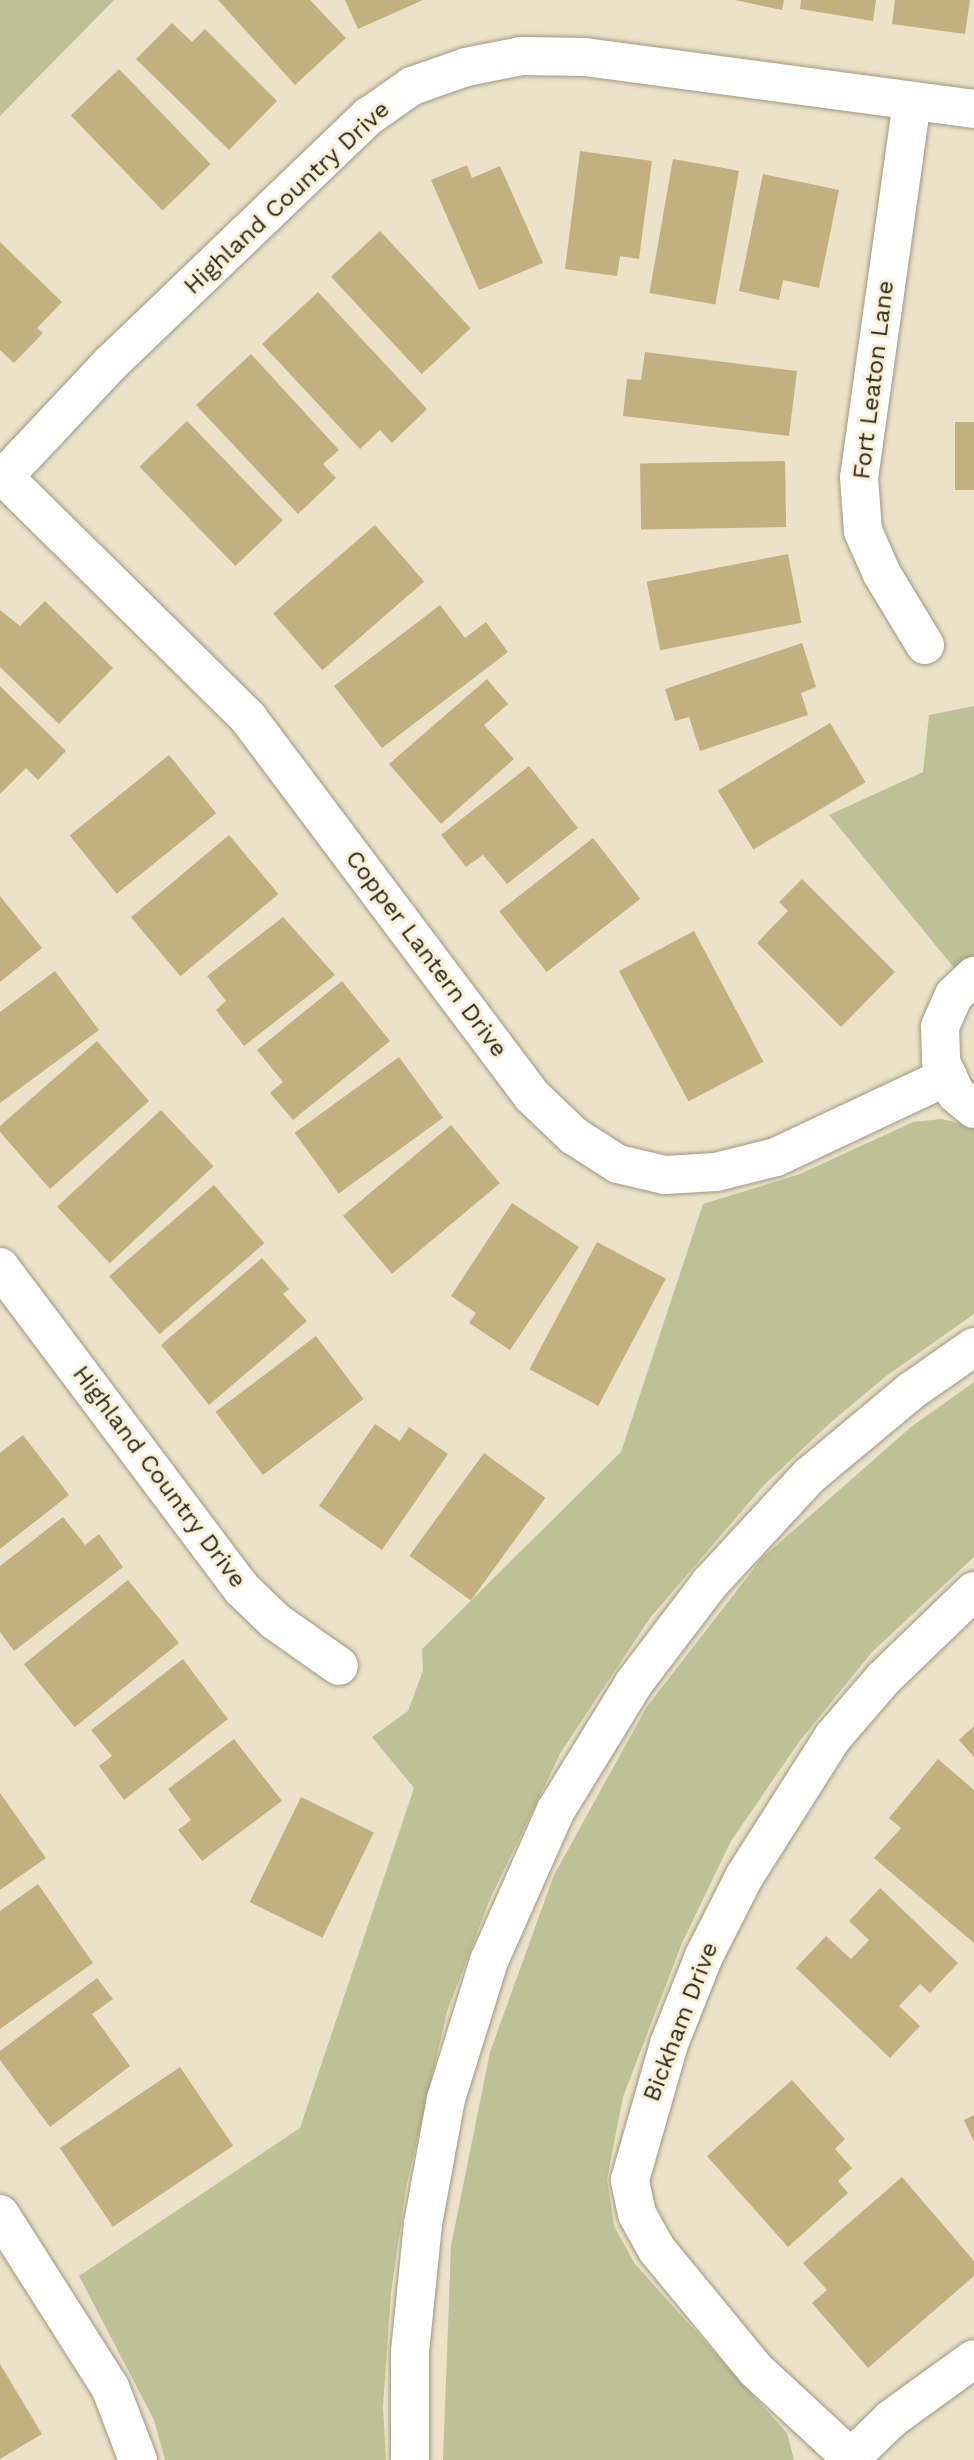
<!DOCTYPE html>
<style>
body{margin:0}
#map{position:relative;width:974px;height:2460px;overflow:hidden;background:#ece2c9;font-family:"Work Sans",sans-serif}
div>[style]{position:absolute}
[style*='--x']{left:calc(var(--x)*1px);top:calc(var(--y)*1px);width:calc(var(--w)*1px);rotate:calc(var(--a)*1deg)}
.green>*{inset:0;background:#bec195}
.building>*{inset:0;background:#c2b080;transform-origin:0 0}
.roads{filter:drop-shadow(0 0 2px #a09780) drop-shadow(0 0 2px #a09780)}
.minor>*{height:38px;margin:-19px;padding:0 19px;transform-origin:19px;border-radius:19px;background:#fff}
.tertiary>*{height:38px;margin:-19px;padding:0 19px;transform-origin:19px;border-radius:19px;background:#fff}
span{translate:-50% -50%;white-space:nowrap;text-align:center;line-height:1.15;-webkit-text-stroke:6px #f9f0d6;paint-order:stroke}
.street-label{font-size:24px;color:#2c281f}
</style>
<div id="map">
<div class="green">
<i style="clip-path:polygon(0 0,114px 0,0 116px)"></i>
<i style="clip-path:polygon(974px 706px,974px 954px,955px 969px,829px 815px,923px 772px,929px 715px)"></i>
<i style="clip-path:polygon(942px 1119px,974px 1127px,974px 1314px,885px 1377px,829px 1424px,764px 1485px,650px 1618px,561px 1752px,490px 1899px,447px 2012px,406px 2188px,391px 2293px,383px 2406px,386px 2460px,165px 2460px,154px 2420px,79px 2276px,300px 2128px,414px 1788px,372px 1737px,408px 1711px,423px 1671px,422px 1649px,621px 1452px,703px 1204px,800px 1174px,913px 1122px)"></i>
<i style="clip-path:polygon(974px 1382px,974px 1557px,872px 1652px,799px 1742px,731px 1841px,682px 1943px,623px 2097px,607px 2179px,614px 2226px,635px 2264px,787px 2433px,794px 2460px,443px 2460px,451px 2246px,490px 2052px,554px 1875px,646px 1708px,762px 1558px,911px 1427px)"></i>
</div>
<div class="building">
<i style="clip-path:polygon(218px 0,310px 0,346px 38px,295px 85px)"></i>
<i style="clip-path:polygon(345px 0,423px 0,358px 29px)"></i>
<i style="clip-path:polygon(735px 0,784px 0,782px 10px)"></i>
<i style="clip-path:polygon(801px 0,876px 0,873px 21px,800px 9px)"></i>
<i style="clip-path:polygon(895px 0,970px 0,965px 34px,892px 24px)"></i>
<i style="clip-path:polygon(172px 23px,192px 42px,205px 29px,277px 101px,229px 150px,136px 59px)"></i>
<i style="left:119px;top:69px;width:132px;height:67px;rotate:46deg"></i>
<i style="clip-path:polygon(580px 151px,652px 161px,639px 259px,620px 256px,617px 276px,565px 269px)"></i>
<i style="left:673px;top:159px;width:67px;height:136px;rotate:10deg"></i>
<i style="clip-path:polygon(467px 165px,472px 178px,500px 166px,543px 263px,479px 290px,431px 180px)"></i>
<i style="clip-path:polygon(763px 174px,839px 190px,819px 288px,783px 280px,779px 300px,739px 291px)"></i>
<i style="left:380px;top:231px;width:133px;height:67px;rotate:47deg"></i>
<i style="clip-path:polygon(0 242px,62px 302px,37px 328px,43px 333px,14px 363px,0 350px)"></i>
<i style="clip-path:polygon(318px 292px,427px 409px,392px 443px,380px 430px,360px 449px,262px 344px)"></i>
<i style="clip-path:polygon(645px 352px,797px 371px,789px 436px,623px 416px,627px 379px,641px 380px)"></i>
<i style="clip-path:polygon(251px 354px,339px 450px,323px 464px,336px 478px,298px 514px,196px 405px)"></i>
<i style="left:187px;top:421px;width:138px;height:66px;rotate:46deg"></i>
<i style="left:955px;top:422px;width:19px;height:68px"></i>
<i style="left:785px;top:461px;width:66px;height:145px;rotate:89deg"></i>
<i style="left:375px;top:525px;width:75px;height:135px;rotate:49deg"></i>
<i style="left:788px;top:554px;width:70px;height:144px;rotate:79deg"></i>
<i style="clip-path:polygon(45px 601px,113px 668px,59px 724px,0 667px,0 610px,20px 626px)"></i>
<i style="clip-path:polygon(440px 605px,465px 638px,486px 622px,508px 652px,382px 748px,334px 686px)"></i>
<i style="clip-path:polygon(802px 643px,816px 687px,801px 693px,808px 715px,700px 751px,689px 717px,675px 721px,665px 689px)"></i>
<i style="clip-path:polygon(487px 679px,508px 704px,484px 725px,514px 759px,441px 824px,389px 764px)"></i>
<i style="clip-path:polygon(0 686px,66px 751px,38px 780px,26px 768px,0 794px)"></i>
<i style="left:830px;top:723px;width:69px;height:131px;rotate:59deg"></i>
<i style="left:169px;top:755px;width:75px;height:128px;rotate:51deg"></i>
<i style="clip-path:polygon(529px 766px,578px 828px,507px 884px,483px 855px,466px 867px,441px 835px)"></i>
<i style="left:229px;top:835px;width:77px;height:128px;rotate:50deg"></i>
<i style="left:593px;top:838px;width:77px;height:119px;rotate:52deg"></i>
<i style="clip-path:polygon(802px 879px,895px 972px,841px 1027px,757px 943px,788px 911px,779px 902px)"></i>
<i style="clip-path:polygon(0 896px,42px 948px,0 982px)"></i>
<i style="clip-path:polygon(283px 917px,335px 975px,244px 1046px,216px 1010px,226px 1001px,207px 976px)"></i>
<i style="left:694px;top:931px;width:148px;height:85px;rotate:62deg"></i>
<i style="clip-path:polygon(55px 971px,99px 1030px,0 1103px,0 1012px)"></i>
<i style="clip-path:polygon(342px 981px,390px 1041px,293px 1120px,270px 1093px,283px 1082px,257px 1050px)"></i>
<i style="clip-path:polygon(97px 1041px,149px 1101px,50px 1189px,0 1132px,0 1126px)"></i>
<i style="left:399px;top:1057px;width:75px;height:129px;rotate:54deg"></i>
<i style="left:161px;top:1110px;width:77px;height:142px;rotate:47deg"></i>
<i style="left:451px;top:1125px;width:76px;height:141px;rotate:50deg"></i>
<i style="left:214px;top:1185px;width:77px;height:139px;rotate:49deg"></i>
<i style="clip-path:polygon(512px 1203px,579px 1247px,510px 1350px,469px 1323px,476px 1313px,451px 1296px)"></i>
<i style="left:597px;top:1242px;width:78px;height:144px;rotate:28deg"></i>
<i style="clip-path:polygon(262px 1258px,289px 1289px,283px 1294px,307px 1321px,209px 1405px,161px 1345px)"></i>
<i style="left:316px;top:1336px;width:79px;height:126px;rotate:53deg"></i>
<i style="clip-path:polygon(375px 1424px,400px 1441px,409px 1427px,448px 1454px,382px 1550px,319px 1506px)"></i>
<i style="clip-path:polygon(23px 1435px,69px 1495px,0 1549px,0 1453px)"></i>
<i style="left:484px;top:1453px;width:76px;height:127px;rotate:36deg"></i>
<i style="clip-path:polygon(63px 1517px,85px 1545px,99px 1534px,123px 1567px,14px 1651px,0 1632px,0 1566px)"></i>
<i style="left:128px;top:1580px;width:81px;height:134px;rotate:51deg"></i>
<i style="clip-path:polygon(183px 1659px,228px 1719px,124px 1800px,99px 1766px,112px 1756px,91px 1730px)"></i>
<i style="clip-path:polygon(974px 1726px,974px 1757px,959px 1740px)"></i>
<i style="clip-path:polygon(234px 1739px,282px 1801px,202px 1861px,178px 1830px,191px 1820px,168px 1789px)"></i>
<i style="clip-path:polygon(938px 1759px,974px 1790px,974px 1943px,874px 1858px,901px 1828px,889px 1818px)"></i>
<i style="clip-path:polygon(0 1793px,46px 1858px,0 1890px)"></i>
<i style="left:301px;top:1797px;width:81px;height:117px;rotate:26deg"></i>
<i style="clip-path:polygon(38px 1884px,93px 1963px,0 2029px,0 1911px)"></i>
<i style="clip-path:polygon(880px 1888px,958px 1963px,930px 1993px,920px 1984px,899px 2006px,920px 2026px,890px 2058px,796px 1968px,826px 1936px,851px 1959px,869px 1940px,849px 1921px)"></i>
<i style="clip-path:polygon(97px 1978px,113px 1999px,92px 2014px,130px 2066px,50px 2127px,0 2060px,0 2051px)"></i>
<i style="left:180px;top:2067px;width:95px;height:145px;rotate:56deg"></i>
<i style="clip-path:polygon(792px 2080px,845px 2139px,835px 2149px,852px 2168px,838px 2181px,848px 2193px,788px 2247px,707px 2156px)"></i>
<i style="clip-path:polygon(974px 2115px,974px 2142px,964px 2120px)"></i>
<i style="clip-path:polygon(902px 2177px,974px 2261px,974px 2276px,868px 2368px,812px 2303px,827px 2290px,803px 2263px)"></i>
<i style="clip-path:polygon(0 2364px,42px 2434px,0 2459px)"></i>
</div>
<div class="roads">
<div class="minor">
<i style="--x:912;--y:101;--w:380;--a:98"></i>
<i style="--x:859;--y:477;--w:54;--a:85.8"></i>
<i style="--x:863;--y:531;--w:47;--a:66.2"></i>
<i style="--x:882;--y:574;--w:83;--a:58.8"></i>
<i style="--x:4;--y:477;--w:344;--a:44.6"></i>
<i style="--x:249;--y:719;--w:471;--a:53.1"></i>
<i style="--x:532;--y:1096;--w:58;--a:43.6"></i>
<i style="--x:574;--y:1136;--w:52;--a:32.5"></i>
<i style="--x:618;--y:1164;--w:48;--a:13.2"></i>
<i style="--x:665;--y:1175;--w:51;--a:-3.4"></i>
<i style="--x:716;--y:1172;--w:62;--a:-14"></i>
<i style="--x:776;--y:1157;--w:190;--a:-25.2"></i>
<i style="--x:0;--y:481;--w:161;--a:-46.8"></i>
<i style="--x:110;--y:364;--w:359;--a:-43.8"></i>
<i style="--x:369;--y:116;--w:52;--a:-34.9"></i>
<i style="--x:412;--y:86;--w:57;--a:-19.4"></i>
<i style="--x:466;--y:67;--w:56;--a:-11.3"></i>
<i style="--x:521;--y:56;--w:64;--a:0.9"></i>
<i style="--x:585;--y:57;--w:392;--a:7.6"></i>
<i style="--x:974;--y:976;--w:28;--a:136"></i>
<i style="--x:954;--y:995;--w:35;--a:114"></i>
<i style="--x:940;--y:1027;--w:35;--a:88"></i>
<i style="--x:941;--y:1062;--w:35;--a:65"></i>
<i style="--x:956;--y:1094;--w:23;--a:40"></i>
<i style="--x:0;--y:1267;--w:403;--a:53.1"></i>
<i style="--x:242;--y:1589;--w:46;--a:44.1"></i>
<i style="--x:275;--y:1621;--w:78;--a:35.1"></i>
<i style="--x:0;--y:2214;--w:205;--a:57.6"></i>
<i style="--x:110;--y:2387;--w:78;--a:69"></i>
<i style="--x:851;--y:2458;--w:129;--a:-137.2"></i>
<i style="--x:756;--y:2370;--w:156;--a:-129.5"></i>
<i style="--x:657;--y:2250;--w:41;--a:-119.1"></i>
<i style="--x:637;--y:2214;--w:35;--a:-102"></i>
<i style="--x:630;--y:2180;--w:141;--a:-74"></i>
<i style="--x:669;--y:2044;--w:95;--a:-68.3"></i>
<i style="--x:704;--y:1956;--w:89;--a:-63.1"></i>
<i style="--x:744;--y:1877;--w:166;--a:-57.6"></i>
<i style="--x:833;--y:1737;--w:78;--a:-49.2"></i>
<i style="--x:884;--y:1678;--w:125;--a:-44"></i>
<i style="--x:849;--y:2460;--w:59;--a:-44.3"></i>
<i style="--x:891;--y:2419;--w:102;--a:-35.9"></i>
</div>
<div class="tertiary">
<i style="--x:410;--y:2460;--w:108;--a:-90"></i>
<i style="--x:410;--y:2352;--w:129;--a:-84.2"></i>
<i style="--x:423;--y:2224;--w:127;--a:-79.6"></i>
<i style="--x:446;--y:2099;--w:145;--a:-72.7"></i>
<i style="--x:489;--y:1961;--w:165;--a:-66.1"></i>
<i style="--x:556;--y:1810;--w:149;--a:-58.4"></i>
<i style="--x:634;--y:1683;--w:126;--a:-52.8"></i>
<i style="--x:710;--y:1583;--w:146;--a:-47.2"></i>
<i style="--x:809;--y:1476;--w:133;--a:-39.8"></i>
<i style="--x:911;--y:1391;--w:77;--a:-34.9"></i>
</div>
</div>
<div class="street-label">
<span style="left:287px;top:198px;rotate:-43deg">Highland Country Drive</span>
<span style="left:874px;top:380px;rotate:-83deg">Fort Leaton Lane</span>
<span style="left:426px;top:954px;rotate:53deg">Copper Lantern Drive</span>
<span style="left:159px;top:1477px;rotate:53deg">Highland Country Drive</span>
<span style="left:681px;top:2022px;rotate:-69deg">Bickham Drive</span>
</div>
</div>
